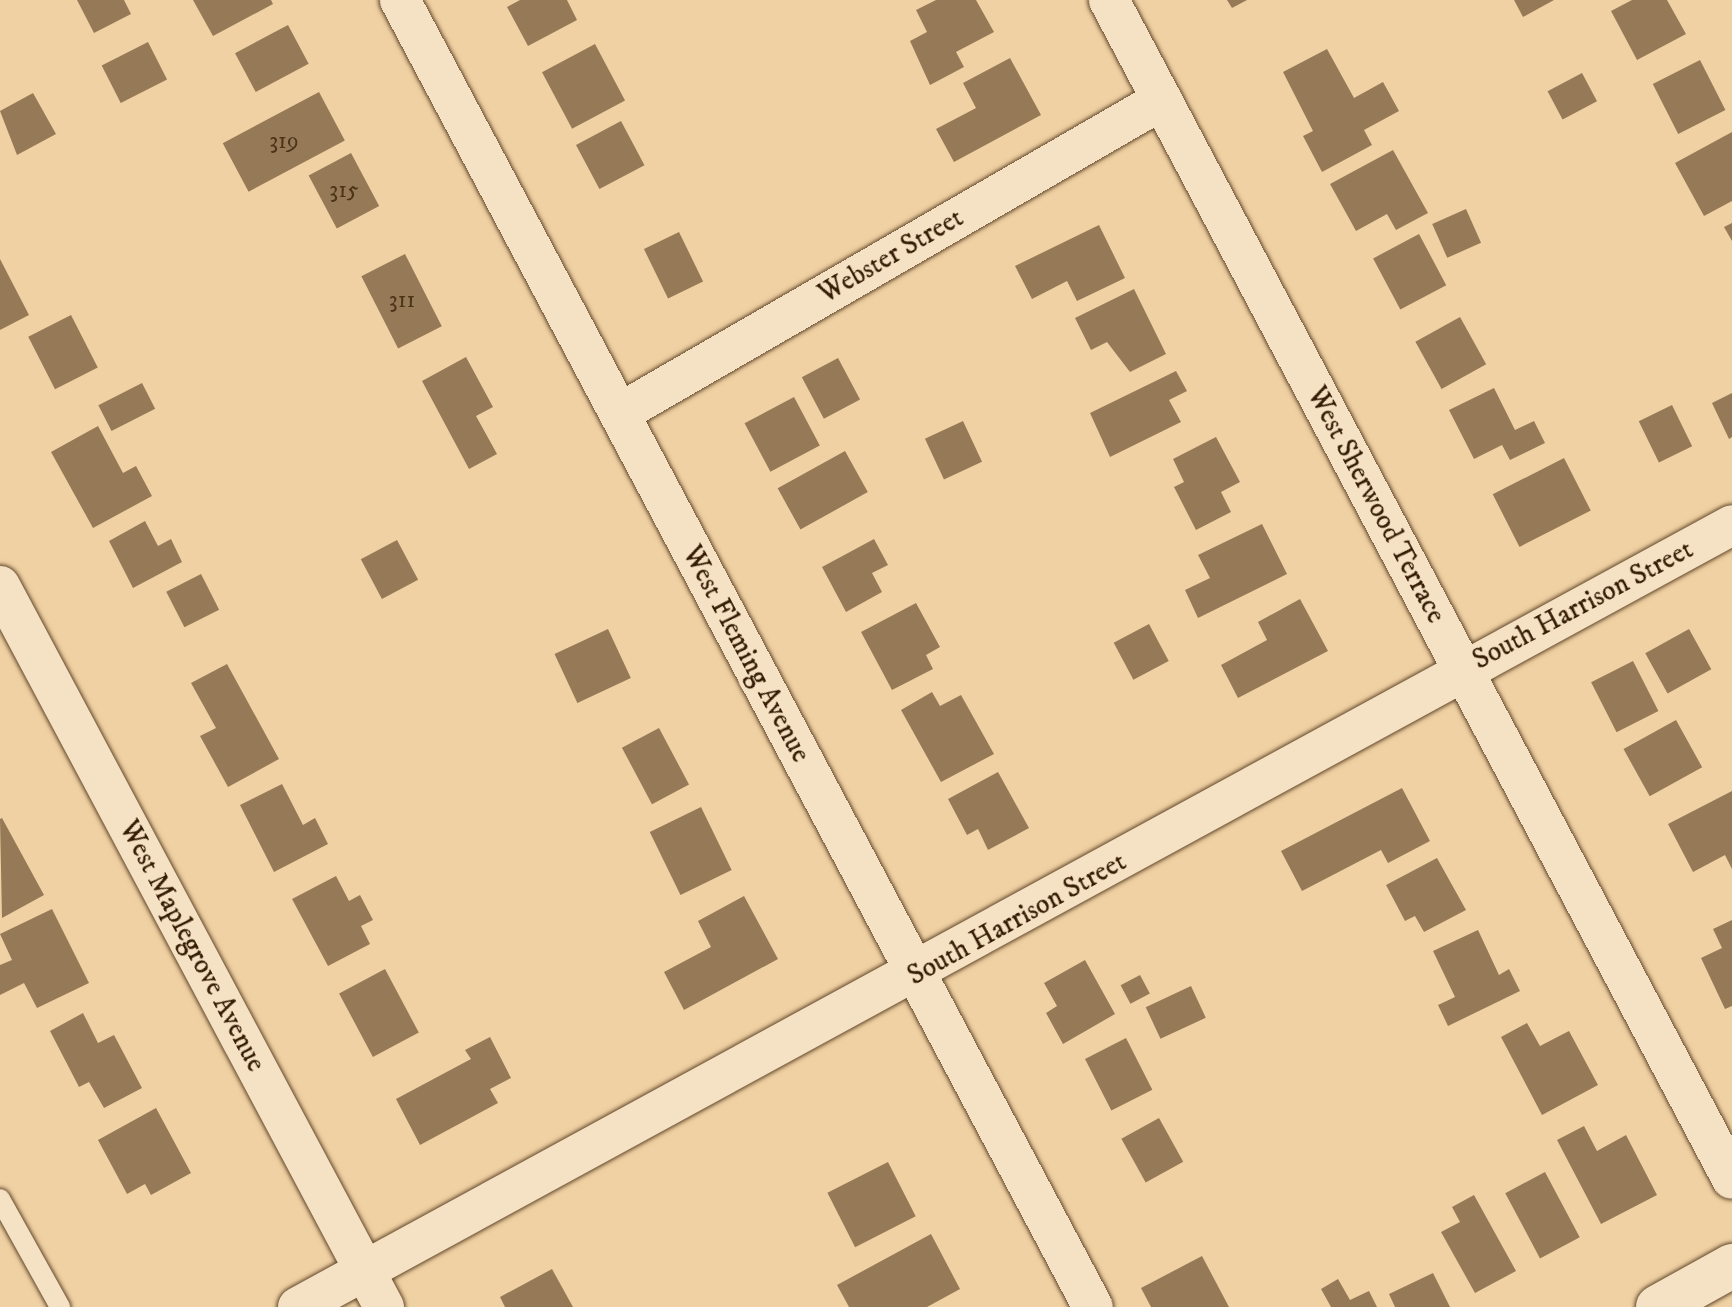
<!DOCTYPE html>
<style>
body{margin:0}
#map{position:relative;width:1732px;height:1307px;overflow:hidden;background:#f0d1a3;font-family:"IM FELL DW Pica",serif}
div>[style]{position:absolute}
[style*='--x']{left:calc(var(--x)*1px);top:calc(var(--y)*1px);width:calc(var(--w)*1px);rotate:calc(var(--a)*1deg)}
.building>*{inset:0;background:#967a57;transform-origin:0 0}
.roads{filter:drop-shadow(0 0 2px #63492c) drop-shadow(0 0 2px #63492c)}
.service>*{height:20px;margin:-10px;padding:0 10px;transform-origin:10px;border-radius:10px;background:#f5e1c3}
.minor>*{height:40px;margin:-20px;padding:0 20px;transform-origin:20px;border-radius:20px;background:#f5e1c3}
.tertiary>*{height:44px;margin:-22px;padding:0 22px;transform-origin:22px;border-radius:22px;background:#f5e1c3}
span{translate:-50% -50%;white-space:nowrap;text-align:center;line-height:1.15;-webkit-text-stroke:8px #f5e1c3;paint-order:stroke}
.number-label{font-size:24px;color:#4c3419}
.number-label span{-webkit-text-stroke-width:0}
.street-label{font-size:28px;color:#341c04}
</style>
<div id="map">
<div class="building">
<i style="clip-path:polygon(77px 0,124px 0,131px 14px,94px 33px)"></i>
<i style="clip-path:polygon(193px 0,271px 0,273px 4px,213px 36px)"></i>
<i style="clip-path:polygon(520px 0,567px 0,577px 20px,528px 46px,507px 7px)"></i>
<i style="clip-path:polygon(936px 0,976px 0,994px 32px,956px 52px,964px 67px,930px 85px,910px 41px,927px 32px,916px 10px)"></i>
<i style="clip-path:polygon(1227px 0,1247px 0,1232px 8px)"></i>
<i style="clip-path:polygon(1514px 0,1554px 0,1523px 17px)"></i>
<i style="clip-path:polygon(1632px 0,1667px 0,1686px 34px,1637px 60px,1611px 11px)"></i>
<i style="left:288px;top:25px;width:44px;height:60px;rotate:62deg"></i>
<i style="left:148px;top:42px;width:42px;height:52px;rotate:63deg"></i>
<i style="left:595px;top:44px;width:64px;height:60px;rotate:62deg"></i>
<i style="clip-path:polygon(1327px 49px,1354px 98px,1383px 82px,1399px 111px,1364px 130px,1372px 145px,1322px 172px,1303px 136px,1313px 131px,1283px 72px)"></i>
<i style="clip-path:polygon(1010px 58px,1041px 115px,954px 162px,936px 129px,976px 108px,963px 83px)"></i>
<i style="left:1700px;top:60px;width:56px;height:53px;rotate:63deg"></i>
<i style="left:1582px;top:73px;width:32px;height:39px;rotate:62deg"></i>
<i style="left:319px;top:92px;width:55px;height:109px;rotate:62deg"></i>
<i style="clip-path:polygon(33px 93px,56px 134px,17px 155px,0 111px)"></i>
<i style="left:621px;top:121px;width:50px;height:51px;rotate:62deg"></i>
<i style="clip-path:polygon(1732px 132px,1732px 201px,1704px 216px,1675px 163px)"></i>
<i style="clip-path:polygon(1393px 150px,1428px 213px,1396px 230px,1387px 214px,1356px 231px,1330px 184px)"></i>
<i style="left:351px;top:153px;width:60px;height:48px;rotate:62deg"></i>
<i style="left:1466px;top:209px;width:37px;height:37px;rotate:66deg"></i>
<i style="clip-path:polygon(1732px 223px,1732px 241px,1724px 227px)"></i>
<i style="clip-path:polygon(1099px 225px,1125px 278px,1077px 301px,1067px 281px,1032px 299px,1015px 266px)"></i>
<i style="left:679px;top:232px;width:55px;height:39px;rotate:64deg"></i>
<i style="left:1419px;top:234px;width:58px;height:52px;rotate:62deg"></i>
<i style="left:405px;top:254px;width:81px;height:49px;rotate:63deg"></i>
<i style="clip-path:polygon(0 259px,29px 315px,0 330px)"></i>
<i style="clip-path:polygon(1134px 289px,1166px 354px,1130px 372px,1107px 342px,1091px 350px,1075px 318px)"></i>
<i style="left:71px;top:315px;width:59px;height:48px;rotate:63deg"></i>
<i style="left:1460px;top:317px;width:54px;height:51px;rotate:61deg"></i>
<i style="clip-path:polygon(466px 357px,493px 407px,476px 416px,497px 454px,469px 469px,422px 381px)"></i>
<i style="left:838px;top:358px;width:47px;height:41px;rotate:62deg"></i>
<i style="clip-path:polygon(1176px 371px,1187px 391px,1169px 400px,1181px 422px,1110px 457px,1090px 413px)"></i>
<i style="left:142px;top:383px;width:29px;height:49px;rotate:63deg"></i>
<i style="clip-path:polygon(1494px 388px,1515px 430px,1534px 421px,1545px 443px,1510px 460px,1502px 445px,1474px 459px,1449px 410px)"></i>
<i style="clip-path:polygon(1732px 393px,1732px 437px,1729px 439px,1712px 403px)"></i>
<i style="left:794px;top:397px;width:55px;height:56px;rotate:62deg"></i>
<i style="left:1672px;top:405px;width:46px;height:37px;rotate:64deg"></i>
<i style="left:963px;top:421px;width:45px;height:42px;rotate:65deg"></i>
<i style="clip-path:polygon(98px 426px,123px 473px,136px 466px,152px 496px,93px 528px,51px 452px)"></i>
<i style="clip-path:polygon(1216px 437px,1240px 482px,1221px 492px,1231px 512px,1196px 530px,1174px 487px,1184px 482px,1173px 459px)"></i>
<i style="left:845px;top:451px;width:47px;height:77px;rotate:61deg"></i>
<i style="left:1564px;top:458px;width:59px;height:80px;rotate:63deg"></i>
<i style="clip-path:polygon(145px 521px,158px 546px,171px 539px,182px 562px,133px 588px,109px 541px)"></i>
<i style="clip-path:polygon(1262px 524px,1287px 574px,1198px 618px,1185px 590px,1210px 578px,1198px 555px)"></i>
<i style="clip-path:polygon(874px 539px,888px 565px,872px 573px,882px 592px,846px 612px,822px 567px)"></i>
<i style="left:397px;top:540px;width:45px;height:41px;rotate:62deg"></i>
<i style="left:201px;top:574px;width:40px;height:39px;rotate:63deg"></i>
<i style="clip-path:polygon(1300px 599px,1328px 651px,1238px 698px,1221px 665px,1267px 640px,1258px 622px)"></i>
<i style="clip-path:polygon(916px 603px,940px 647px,926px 655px,933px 669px,892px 690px,861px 632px)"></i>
<i style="left:1149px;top:624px;width:42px;height:40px;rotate:62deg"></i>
<i style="left:608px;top:629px;width:54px;height:59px;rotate:65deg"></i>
<i style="left:1689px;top:629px;width:46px;height:50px;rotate:61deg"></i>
<i style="left:1633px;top:661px;width:56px;height:47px;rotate:63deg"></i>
<i style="clip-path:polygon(227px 664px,279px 759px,228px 787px,200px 736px,216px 728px,191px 683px)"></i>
<i style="clip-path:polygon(932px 692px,940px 706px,961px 695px,994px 754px,941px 782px,901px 710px)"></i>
<i style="left:1676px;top:720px;width:54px;height:60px;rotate:61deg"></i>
<i style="left:659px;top:728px;width:64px;height:42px;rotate:62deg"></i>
<i style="clip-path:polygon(998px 772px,1029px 828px,988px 850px,978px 829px,967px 835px,948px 799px)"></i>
<i style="clip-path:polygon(282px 784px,303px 825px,315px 818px,328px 844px,274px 872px,240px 805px)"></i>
<i style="clip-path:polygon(1402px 788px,1430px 841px,1388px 863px,1381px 850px,1302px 891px,1281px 851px)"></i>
<i style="clip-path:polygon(1732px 791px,1732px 869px,1725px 855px,1693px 872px,1668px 824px)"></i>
<i style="left:701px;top:807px;width:70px;height:57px;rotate:64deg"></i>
<i style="clip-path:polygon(2px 818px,44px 895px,2px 918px,0 819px)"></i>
<i style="clip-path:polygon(1437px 858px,1466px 910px,1424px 932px,1415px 916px,1405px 921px,1386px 885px)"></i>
<i style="clip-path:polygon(336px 876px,349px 901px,360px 895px,373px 920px,361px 926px,370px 944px,328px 966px,292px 899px)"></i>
<i style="clip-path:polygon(744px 896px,778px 959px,684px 1010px,664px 972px,711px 947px,698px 921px)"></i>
<i style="clip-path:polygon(52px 909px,89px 983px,37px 1008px,24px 983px,0 995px,0 965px,12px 960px,0 934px)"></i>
<i style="clip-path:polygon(1732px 920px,1732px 1006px,1725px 1009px,1701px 958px,1722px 948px,1713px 929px)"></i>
<i style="clip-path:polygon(1478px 930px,1499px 975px,1509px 969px,1520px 991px,1448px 1026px,1438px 1005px,1455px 997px,1433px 951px)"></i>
<i style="clip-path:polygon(1085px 960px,1115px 1014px,1063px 1044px,1046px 1013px,1057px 1006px,1044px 983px)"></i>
<i style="left:385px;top:969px;width:72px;height:52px;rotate:62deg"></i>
<i style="left:1140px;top:975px;width:21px;height:22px;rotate:62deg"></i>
<i style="left:1191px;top:986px;width:35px;height:50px;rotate:65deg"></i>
<i style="clip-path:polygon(83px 1013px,98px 1043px,114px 1035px,142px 1088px,104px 1108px,89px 1082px,79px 1087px,50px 1031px)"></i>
<i style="clip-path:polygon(1527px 1023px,1540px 1046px,1569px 1031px,1598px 1085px,1542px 1115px,1501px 1037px)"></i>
<i style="clip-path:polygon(490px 1037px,511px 1078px,490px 1089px,498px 1103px,420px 1145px,396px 1099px,471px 1059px,465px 1050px)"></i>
<i style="left:1126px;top:1038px;width:58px;height:46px;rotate:63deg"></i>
<i style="clip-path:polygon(156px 1108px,191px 1173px,151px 1195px,145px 1184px,127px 1194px,98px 1140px)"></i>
<i style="left:1159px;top:1118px;width:50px;height:43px;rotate:61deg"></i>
<i style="clip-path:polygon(1584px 1126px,1597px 1151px,1626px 1135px,1657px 1195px,1601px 1224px,1557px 1140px)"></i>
<i style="left:888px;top:1162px;width:61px;height:68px;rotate:63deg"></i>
<i style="left:1545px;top:1172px;width:74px;height:45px;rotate:62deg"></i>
<i style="clip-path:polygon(1474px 1195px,1516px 1271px,1475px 1293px,1441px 1232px,1460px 1222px,1452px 1207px)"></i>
<i style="clip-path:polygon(931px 1234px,960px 1289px,927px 1307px,849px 1307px,837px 1285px)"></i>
<i style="clip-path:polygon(1202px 1256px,1229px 1307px,1151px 1307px,1141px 1288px)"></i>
<i style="clip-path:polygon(552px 1269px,573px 1307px,505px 1307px,500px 1297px)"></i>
<i style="clip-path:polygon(1433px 1273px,1450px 1307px,1395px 1307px,1389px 1294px)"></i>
<i style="clip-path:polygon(1338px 1279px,1350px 1300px,1369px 1291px,1377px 1307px,1331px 1307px,1321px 1289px)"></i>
</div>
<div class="roads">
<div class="service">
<i style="--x:0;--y:1199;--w:124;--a:60.9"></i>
</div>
<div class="minor">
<i style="--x:400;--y:0;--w:1479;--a:62.07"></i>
<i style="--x:1109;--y:0;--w:1333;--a:62.15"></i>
<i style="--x:620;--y:413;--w:626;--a:-30.01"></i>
<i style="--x:0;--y:586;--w:817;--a:61.96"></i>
<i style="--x:298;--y:1307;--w:1633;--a:-28.6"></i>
</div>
<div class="tertiary">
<i style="--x:1658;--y:1307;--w:85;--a:-29"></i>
</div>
</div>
<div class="number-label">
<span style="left:284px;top:142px">319</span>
<span style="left:344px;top:191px">315</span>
<span style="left:402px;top:301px">311</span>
</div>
<div class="street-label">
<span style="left:891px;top:256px;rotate:-30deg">Webster Street</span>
<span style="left:1376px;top:505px;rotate:62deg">West Sherwood Terrace</span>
<span style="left:1583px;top:605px;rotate:-28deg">South Harrison Street</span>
<span style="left:746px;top:654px;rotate:62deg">West Fleming Avenue</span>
<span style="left:1017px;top:919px;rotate:-29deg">South Harrison Street</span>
<span style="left:192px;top:946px;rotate:62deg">West Maplegrove Avenue</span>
</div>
</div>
